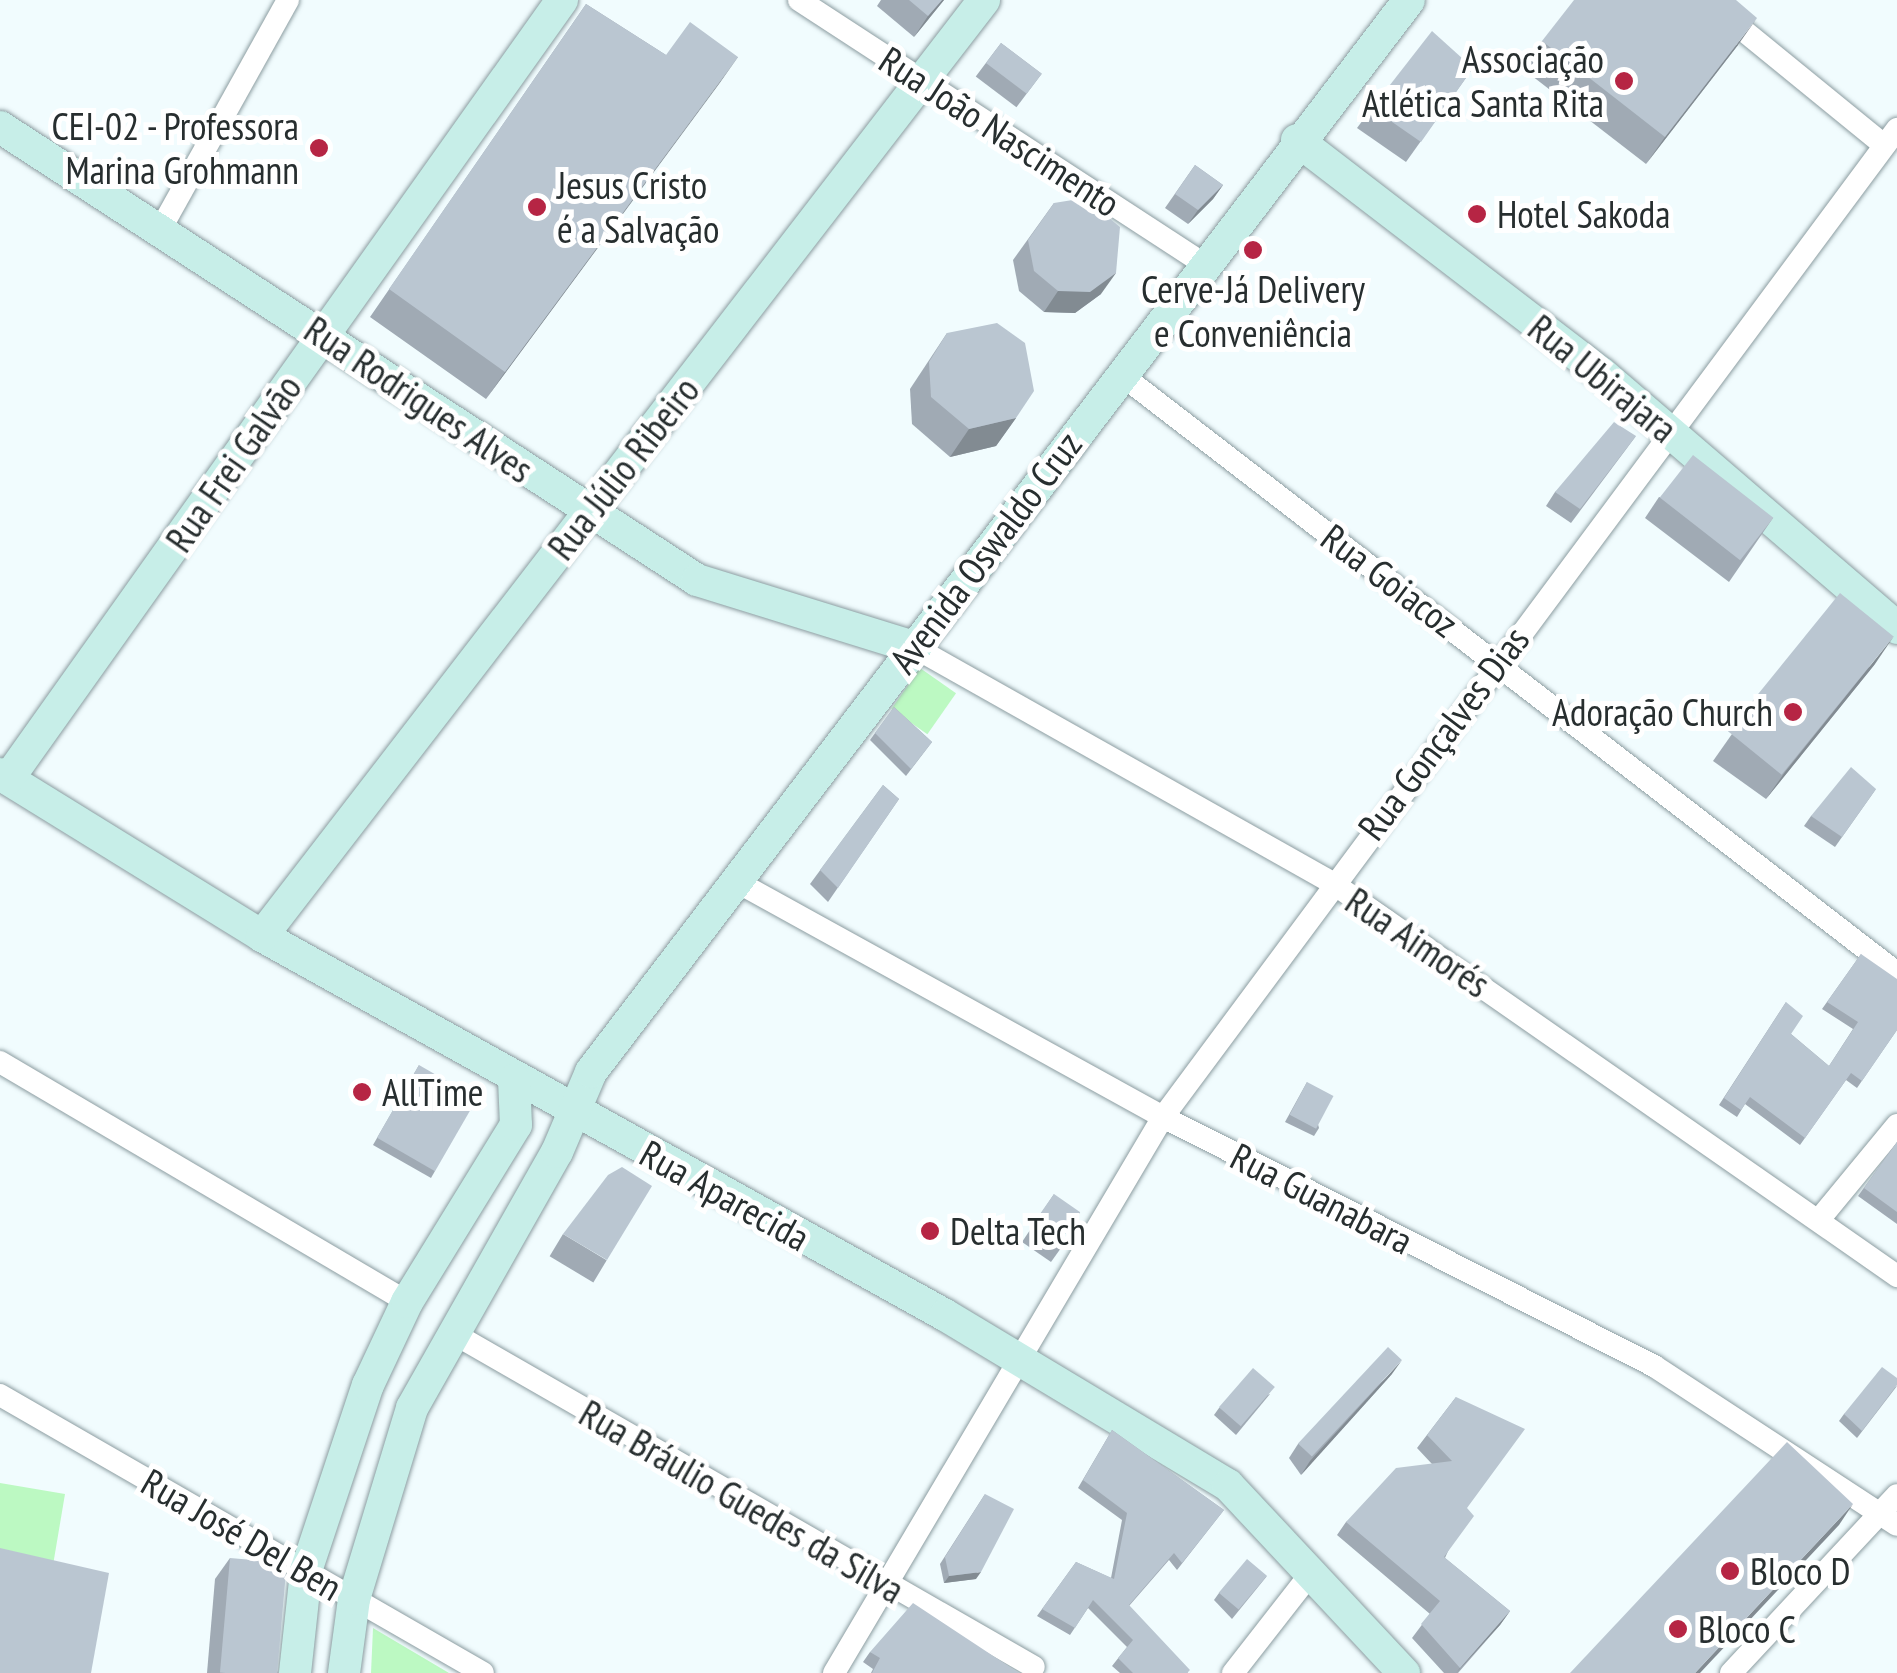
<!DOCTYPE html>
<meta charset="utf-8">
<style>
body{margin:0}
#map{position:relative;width:1897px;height:1673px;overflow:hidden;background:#f1fcfe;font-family:"PT Sans Narrow",sans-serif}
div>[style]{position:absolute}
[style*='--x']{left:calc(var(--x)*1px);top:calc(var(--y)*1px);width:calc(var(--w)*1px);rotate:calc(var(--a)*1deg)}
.green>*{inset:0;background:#bcf9c2;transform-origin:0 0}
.roads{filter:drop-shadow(0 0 2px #8c9da1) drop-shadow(0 0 2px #8c9da1)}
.street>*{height:22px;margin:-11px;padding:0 11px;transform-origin:11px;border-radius:11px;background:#fff}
.secondary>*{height:32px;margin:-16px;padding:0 16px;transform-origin:16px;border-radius:16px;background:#c7eee8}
.wall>*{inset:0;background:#a0aab4;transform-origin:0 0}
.shaded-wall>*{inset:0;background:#828b92}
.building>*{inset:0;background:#bac6d1;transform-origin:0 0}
.dots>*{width:28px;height:28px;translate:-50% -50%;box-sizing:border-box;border:5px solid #fff;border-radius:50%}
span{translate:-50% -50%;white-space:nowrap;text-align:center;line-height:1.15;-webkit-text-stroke:10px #fff;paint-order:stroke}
.poi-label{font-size:38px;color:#272e2f}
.right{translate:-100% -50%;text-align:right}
.left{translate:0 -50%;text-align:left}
.street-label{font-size:38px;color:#272e2f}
</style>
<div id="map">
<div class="green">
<i style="left:920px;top:668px;width:44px;height:50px;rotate:35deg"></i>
<i style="clip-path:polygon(0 1483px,65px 1494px,51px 1577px,0 1568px)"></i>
<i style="clip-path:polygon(373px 1628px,449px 1673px,371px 1673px)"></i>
</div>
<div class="roads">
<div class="street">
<i style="--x:799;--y:0;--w:480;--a:33.1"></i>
<i style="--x:1706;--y:0;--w:230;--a:39.2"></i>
<i style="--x:160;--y:230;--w:263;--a:-60.9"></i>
<i style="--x:1119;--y:373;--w:982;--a:37.64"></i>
<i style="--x:914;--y:647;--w:479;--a:29.4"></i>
<i style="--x:1331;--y:882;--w:690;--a:34.84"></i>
<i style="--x:739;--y:883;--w:484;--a:28.9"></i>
<i style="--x:1163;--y:1117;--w:551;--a:26.89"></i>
<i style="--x:1654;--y:1366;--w:290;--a:33.2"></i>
<i style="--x:0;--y:1062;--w:472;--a:30.5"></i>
<i style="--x:1822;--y:1216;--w:118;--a:-50.5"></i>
<i style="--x:451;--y:1332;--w:672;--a:29.88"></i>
<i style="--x:0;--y:1395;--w:557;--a:29.92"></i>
<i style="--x:834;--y:1673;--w:646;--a:-59.39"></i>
<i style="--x:1163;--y:1117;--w:1231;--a:-53.39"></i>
<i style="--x:1233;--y:1673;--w:127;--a:-52"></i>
<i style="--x:1731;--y:1673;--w:243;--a:-47"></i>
</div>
<div class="secondary">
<i style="--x:0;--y:127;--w:831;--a:33.02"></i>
<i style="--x:697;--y:580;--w:227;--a:17.2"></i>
<i style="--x:1297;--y:140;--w:383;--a:37.5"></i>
<i style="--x:1601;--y:373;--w:391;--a:40.7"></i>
<i style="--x:0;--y:774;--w:308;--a:31.7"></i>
<i style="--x:262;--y:936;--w:781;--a:29.03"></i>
<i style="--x:945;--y:1315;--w:330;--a:31"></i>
<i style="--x:1228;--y:1485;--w:258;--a:46.9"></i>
<i style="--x:8;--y:779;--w:956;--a:-54.58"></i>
<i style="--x:262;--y:936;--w:1182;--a:-52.35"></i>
<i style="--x:295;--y:1673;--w:103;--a:-83.8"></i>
<i style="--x:306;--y:1571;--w:196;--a:-71.6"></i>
<i style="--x:368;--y:1385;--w:92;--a:-64.8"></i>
<i style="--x:407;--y:1302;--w:208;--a:-58.4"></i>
<i style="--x:516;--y:1125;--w:45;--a:-92.5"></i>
<i style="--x:344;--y:1673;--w:75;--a:-82.3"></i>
<i style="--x:354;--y:1599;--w:200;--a:-73.1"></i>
<i style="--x:412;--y:1408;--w:294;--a:-60.5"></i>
<i style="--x:557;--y:1152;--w:87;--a:-67"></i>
<i style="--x:591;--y:1072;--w:1348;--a:-52.65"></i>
</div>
</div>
<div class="wall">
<i style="clip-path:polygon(881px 0,944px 0,914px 37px,877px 6px)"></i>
<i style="clip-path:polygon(586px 4px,666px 55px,738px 57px,486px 399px,370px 317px)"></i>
<i style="clip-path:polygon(1542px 41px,1738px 45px,1646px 164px,1523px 69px)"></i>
<i style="left:1001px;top:43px;width:51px;height:42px;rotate:37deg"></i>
<i style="clip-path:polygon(1473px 68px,1406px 162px,1357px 128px,1372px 108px)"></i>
<i style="clip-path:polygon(1195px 165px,1223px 185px,1213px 199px,1188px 224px,1165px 208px)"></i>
<i style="clip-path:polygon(1054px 203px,1101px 294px,1075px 313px,1044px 312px,1019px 291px,1013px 260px)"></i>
<i style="clip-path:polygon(947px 333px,1016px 418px,996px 446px,950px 457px,912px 424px,910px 389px)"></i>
<i style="clip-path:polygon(1636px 436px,1571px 523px,1546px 506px,1555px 492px)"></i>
<i style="clip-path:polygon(1659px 497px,1773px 518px,1729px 582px,1645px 518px)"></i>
<i style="clip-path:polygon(1875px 664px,1766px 799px,1713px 761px,1732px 734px)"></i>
<i style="clip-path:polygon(894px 707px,932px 742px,906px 776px,870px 740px)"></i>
<i style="clip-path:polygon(883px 785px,899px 799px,828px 902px,810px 884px)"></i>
<i style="clip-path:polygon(1876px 789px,1835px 847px,1804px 826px,1811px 816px)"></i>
<i style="clip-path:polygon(1861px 954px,1897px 1030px,1857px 1088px,1846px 1080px,1800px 1145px,1745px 1104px,1737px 1117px,1719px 1105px,1786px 1002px,1791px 1034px,1829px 1066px,1853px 1029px,1822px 1009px)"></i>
<i style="clip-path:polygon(419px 1065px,435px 1171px,431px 1178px,373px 1145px)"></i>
<i style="clip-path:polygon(1307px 1082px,1319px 1128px,1314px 1136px,1285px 1122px)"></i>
<i style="clip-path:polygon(1897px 1142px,1897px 1224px,1858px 1196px)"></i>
<i style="clip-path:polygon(1054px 1194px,1061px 1248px,1051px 1262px,1022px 1242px)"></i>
<i style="left:563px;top:1234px;width:51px;height:26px;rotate:31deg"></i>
<i style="clip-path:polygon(1392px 1374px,1301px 1475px,1289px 1458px,1298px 1444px)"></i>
<i style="clip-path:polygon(1897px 1386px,1857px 1438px,1839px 1421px,1844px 1414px)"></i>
<i style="clip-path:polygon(1270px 1394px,1236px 1435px,1214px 1415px,1219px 1408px)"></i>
<i style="clip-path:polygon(1456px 1397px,1467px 1508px,1445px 1558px,1510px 1611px,1500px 1625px,1458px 1673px,1444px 1673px,1412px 1638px,1430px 1614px,1337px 1535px,1346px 1522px,1432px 1464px,1417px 1448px)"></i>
<i style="clip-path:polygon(1112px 1430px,1224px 1510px,1177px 1570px,1169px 1560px,1129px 1606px,1188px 1673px,1120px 1673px,1112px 1666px,1127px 1647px,1088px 1608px,1070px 1635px,1037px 1616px,1076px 1562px,1111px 1578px,1122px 1520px,1078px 1488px)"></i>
<i style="clip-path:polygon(985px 1494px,976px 1579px,944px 1583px,940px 1564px)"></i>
<i style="clip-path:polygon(230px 1558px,278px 1673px,207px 1673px,215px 1579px)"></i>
<i style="clip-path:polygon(1267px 1576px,1232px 1619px,1214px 1600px,1219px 1593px)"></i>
<i style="clip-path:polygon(870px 1652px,1019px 1673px,871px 1673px,873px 1669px,863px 1662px)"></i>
</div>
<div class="shaded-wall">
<i style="clip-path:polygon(942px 0,944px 0,914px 37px,928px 16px)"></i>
<i style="clip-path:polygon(1757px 18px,1738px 45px,1646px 164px,1665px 137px)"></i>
<i style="clip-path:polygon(738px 57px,719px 84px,486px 399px,505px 372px)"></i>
<i style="clip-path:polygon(1223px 185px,1213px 199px,1188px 224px,1198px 210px)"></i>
<i style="clip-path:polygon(1116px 273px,1101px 294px,1075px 313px,1044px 312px,1058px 291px)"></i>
<i style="clip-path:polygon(1016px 418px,996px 446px,950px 457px,969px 429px)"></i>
<i style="clip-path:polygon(1894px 636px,1875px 664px,1766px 799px,1785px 772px)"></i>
<i style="clip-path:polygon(1402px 1360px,1392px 1374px,1301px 1475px,1310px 1461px)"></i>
<i style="clip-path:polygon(1853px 1504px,1839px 1525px,1700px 1673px,1695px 1673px)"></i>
<i style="clip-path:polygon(981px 1572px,976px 1579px,944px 1583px,949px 1576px)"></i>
<i style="clip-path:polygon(1510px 1611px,1500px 1625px,1456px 1673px,1460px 1668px)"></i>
</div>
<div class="building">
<i style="clip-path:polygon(909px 0,942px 0,928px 16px)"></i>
<i style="clip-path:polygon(1574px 0,1736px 0,1757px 18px,1665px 137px,1542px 41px)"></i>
<i style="clip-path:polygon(586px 4px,666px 55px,690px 22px,738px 57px,505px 372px,389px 289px)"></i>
<i style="clip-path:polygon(1432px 31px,1473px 68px,1421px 142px,1372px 108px)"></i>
<i style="left:1001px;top:43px;width:51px;height:25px;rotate:37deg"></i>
<i style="clip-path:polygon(1195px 165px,1223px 185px,1198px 210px,1175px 194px)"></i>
<i style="clip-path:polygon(1085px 198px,1120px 227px,1116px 273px,1090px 292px,1058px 291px,1034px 271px,1028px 240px,1054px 203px)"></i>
<i style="clip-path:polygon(997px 323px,1025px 343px,1034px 391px,1016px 418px,969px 429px,931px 397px,929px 362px,947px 333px)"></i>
<i style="clip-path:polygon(1614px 422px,1636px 436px,1580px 509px,1555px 492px)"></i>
<i style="left:1693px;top:455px;width:102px;height:54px;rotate:38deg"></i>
<i style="left:1840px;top:593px;width:69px;height:178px;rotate:39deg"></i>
<i style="clip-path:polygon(894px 707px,932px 742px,911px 769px,875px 733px)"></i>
<i style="clip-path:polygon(1851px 767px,1876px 789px,1842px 837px,1811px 816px)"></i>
<i style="clip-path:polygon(883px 785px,899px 799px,838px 888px,820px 870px)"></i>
<i style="clip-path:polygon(1861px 954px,1897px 979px,1897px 1030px,1862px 1081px,1851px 1073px,1805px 1138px,1750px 1097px,1741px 1110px,1724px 1098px,1786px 1002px,1803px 1016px,1791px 1034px,1829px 1066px,1858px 1022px,1827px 1002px)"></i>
<i style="left:419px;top:1065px;width:67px;height:84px;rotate:30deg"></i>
<i style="left:1307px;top:1082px;width:30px;height:37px;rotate:28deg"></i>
<i style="clip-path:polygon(1897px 1142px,1897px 1212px,1864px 1188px)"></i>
<i style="clip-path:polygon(622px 1167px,652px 1186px,607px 1260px,563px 1234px,608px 1175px)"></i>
<i style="left:1054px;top:1194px;width:32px;height:41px;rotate:35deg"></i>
<i style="left:1388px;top:1347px;width:19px;height:132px;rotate:43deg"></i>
<i style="clip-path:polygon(1882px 1367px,1897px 1378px,1897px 1385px,1862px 1431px,1844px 1414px)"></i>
<i style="left:1253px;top:1368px;width:29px;height:52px;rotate:41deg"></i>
<i style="clip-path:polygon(1456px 1397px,1525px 1429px,1467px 1508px,1474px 1516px,1444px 1557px,1510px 1611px,1460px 1668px,1421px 1624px,1440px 1601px,1346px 1522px,1396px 1468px,1452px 1461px,1427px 1435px)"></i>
<i style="clip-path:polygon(1112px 1430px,1224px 1510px,1182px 1563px,1174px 1553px,1129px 1605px,1190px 1670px,1187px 1673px,1133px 1673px,1118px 1658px,1133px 1640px,1093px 1600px,1075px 1628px,1042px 1609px,1076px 1562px,1114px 1579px,1127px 1513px,1083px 1480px)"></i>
<i style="clip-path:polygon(1787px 1442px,1853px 1504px,1695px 1673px,1570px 1673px)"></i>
<i style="clip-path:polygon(985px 1494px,1014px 1509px,981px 1572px,949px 1576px,945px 1557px)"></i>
<i style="clip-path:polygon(0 1548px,109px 1573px,91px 1673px,0 1673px)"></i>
<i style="left:230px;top:1558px;width:57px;height:115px;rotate:5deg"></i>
<i style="left:1247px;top:1559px;width:26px;height:44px;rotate:40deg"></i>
<i style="clip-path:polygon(913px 1603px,1019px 1673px,872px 1673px,880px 1658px,870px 1652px)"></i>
</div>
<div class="dots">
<i style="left:1624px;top:81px;background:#b62544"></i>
<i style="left:319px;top:148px;background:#b62544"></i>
<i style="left:537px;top:207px;background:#b62544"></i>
<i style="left:1477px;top:214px;background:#b62544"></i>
<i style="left:1253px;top:250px;background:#b62544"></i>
<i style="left:1793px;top:712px;background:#b62544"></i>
<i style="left:362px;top:1092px;background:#b62544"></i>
<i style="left:930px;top:1231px;background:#b62544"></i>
<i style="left:1730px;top:1571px;background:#b62544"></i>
<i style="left:1678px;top:1629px;background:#b62544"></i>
</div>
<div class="poi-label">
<span class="right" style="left:1604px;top:81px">Associação<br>Atlética Santa Rita</span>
<span class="right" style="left:299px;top:148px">CEI-02 - Professora<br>Marina Grohmann</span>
<span class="left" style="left:557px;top:207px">Jesus Cristo<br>é a Salvação</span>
<span class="left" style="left:1497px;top:214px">Hotel Sakoda</span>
<span style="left:1253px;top:311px">Cerve-Já Delivery<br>e Conveniência</span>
<span class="right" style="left:1773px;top:712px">Adoração Church</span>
<span class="left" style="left:382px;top:1092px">AllTime</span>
<span class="left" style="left:950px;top:1231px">Delta Tech</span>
<span class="left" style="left:1750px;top:1571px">Bloco D</span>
<span class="left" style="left:1698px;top:1629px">Bloco C</span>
</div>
<div class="street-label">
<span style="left:1000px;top:131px;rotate:33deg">Rua João Nascimento</span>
<span style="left:1603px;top:378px;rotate:39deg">Rua Ubirajara</span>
<span style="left:419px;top:399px;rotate:34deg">Rua Rodrigues Alves</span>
<span style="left:233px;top:463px;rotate:-55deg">Rua Frei Galvão</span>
<span style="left:623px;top:468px;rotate:-52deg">Rua Júlio Ribeiro</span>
<span style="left:985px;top:552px;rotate:-53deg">Avenida Oswaldo Cruz</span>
<span style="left:1390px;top:580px;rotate:37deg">Rua Goiacoz</span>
<span style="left:1443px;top:733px;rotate:-53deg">Rua Gonçalves Dias</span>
<span style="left:1418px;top:942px;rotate:34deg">Rua Aimorés</span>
<span style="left:725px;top:1195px;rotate:29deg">Rua Aparecida</span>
<span style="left:1322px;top:1198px;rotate:27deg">Rua Guanabara</span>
<span style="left:742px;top:1501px;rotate:30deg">Rua Bráulio Guedes da Silva</span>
<span style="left:242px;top:1534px;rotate:30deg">Rua José Del Ben</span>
</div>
</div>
